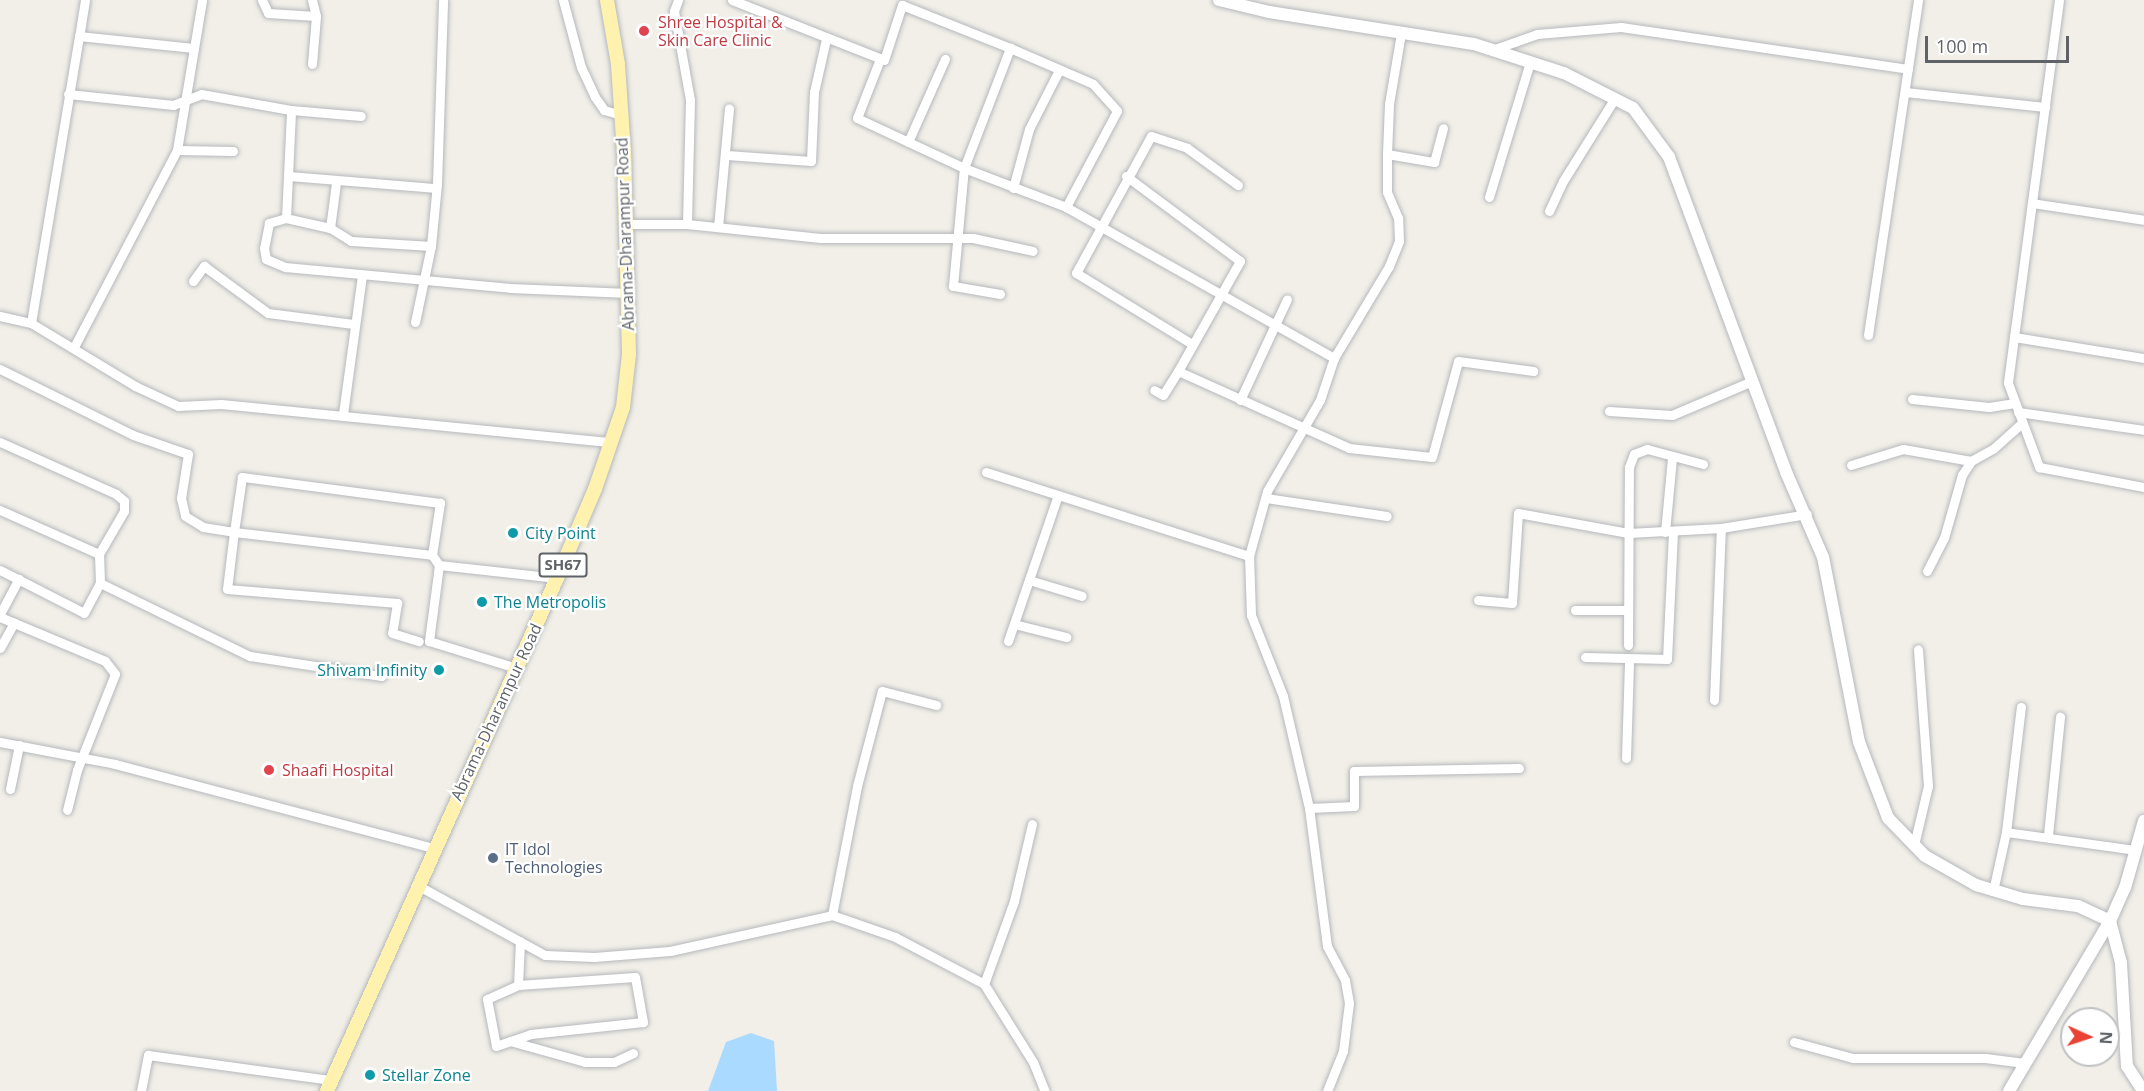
<!DOCTYPE html>
<style>
body{margin:0}
#map{position:relative;width:2144px;height:1091px;overflow:hidden;background:#f1efe8;font-family:"Open Sans",sans-serif}
div>[style]{position:absolute}
[style*='--x']{left:calc(var(--x)*1px);top:calc(var(--y)*1px);width:calc(var(--w)*1px);rotate:calc(var(--a)*1deg)}
.water>*{inset:0;background:#aadaff}
.roads{filter:drop-shadow(0 0 2px #b5b8bc) drop-shadow(0 0 2px #b5b8bc)}
.street>*{height:9px;margin:-4.5px;padding:0 4.5px;transform-origin:4.5px;border-radius:4.5px;background:#fff}
.secondary>*{height:12px;margin:-6px;padding:0 6px;transform-origin:6px;border-radius:6px;background:#fff}
.primary>*{height:14px;margin:-7px;padding:0 7px;transform-origin:7px;border-radius:7px;background:#fff2af}
.dots>*{width:16px;height:16px;translate:-50% -50%;box-sizing:border-box;border:3px solid #fff;border-radius:50%}
span{translate:-50% -50%;white-space:nowrap;text-align:center;line-height:1.15;-webkit-text-stroke:4.5px #fff;paint-order:stroke}
.shield-label span{padding:2px 4px;background:#fff;border:2px solid;border-radius:4px;-webkit-text-stroke-width:0}
.shield-label{font-size:15px;color:#5f6368;font-weight:700}
.health-label{font-size:16px;color:#be3a42}
.left{translate:0 -50%;text-align:left}
.street-label{font-size:16px;color:#5f6368}
.culture-label{font-size:16px;color:#0d838f}
.right{translate:-100% -50%;text-align:right}
.service-label{font-size:16px;color:#4e5e75}
.north{position:absolute;left:2060px;top:1007px;width:60px;height:60px;box-sizing:border-box;background:#fff;border:2px solid #bfc1c3;border-radius:50%;rotate:93deg;font-size:16px;font-weight:700;line-height:24px;text-align:center;color:#5f6368}
.north::after{content:'';display:block;margin:auto;width:21px;height:27px;background:#ea4335;clip-path:polygon(50% 0,100% 100%,50% 72%,0 100%)}
.scale{position:absolute;left:1925px;top:36px;width:144px;height:27px;box-sizing:border-box;border:3px solid #5f6368;border-top:0;padding-left:8px;font-size:18px;line-height:21px;white-space:nowrap;color:#5f6368;-webkit-text-stroke:4px #fff;paint-order:stroke}
</style>
<div id="map">
<div class="water">
<i style="clip-path:polygon(751px 1033px,774px 1041px,777px 1091px,708px 1091px,726px 1042px)"></i>
</div>
<div class="roads">
<div class="street">
<i style="--x:85;--y:0;--w:36;--a:99"></i>
<i style="--x:79;--y:36;--w:115;--a:6"></i>
<i style="--x:262;--y:0;--w:14;--a:65"></i>
<i style="--x:268;--y:13;--w:48;--a:3.6"></i>
<i style="--x:563;--y:0;--w:69;--a:75"></i>
<i style="--x:581;--y:67;--w:33;--a:65"></i>
<i style="--x:595;--y:97;--w:16;--a:55"></i>
<i style="--x:604;--y:110;--w:18;--a:16"></i>
<i style="--x:678;--y:0;--w:12;--a:110"></i>
<i style="--x:674;--y:11;--w:90;--a:79.8"></i>
<i style="--x:690;--y:100;--w:124;--a:91.4"></i>
<i style="--x:732;--y:0;--w:163;--a:21.5"></i>
<i style="--x:884;--y:60;--w:58;--a:-71.9"></i>
<i style="--x:902;--y:5;--w:116;--a:21.7"></i>
<i style="--x:2059;--y:0;--w:386;--a:97.6"></i>
<i style="--x:2008;--y:383;--w:90;--a:69.7"></i>
<i style="--x:2039;--y:467;--w:107;--a:10.8"></i>
<i style="--x:1492;--y:50;--w:48;--a:-19.6"></i>
<i style="--x:1537;--y:34;--w:84;--a:-4.8"></i>
<i style="--x:1621;--y:27;--w:290;--a:8.3"></i>
<i style="--x:880;--y:59;--w:63;--a:111.3"></i>
<i style="--x:857;--y:118;--w:118;--a:25"></i>
<i style="--x:964;--y:168;--w:109;--a:20.9"></i>
<i style="--x:1066;--y:207;--w:308;--a:29.4"></i>
<i style="--x:312;--y:64;--w:48;--a:-85.2"></i>
<i style="--x:316;--y:16;--w:16;--a:-104"></i>
<i style="--x:1905;--y:92;--w:141;--a:6.1"></i>
<i style="--x:68;--y:94;--w:106;--a:6"></i>
<i style="--x:173;--y:105;--w:30;--a:-21"></i>
<i style="--x:201;--y:94;--w:91;--a:10.1"></i>
<i style="--x:291;--y:110;--w:70;--a:4.9"></i>
<i style="--x:908;--y:142;--w:91;--a:-66"></i>
<i style="--x:177;--y:150;--w:56;--a:1"></i>
<i style="--x:1387;--y:154;--w:48;--a:9.7"></i>
<i style="--x:1434;--y:162;--w:35;--a:-75"></i>
<i style="--x:727;--y:155;--w:84;--a:4.1"></i>
<i style="--x:811;--y:161;--w:69;--a:-87.5"></i>
<i style="--x:814;--y:92;--w:54;--a:-77.2"></i>
<i style="--x:289;--y:176;--w:145;--a:4.7"></i>
<i style="--x:1126;--y:176;--w:142;--a:36.7"></i>
<i style="--x:1240;--y:261;--w:126;--a:119.4"></i>
<i style="--x:1178;--y:371;--w:28;--a:122"></i>
<i style="--x:1163;--y:395;--w:10;--a:-151"></i>
<i style="--x:1013;--y:188;--w:61;--a:-74.8"></i>
<i style="--x:1029;--y:129;--w:66;--a:-63"></i>
<i style="--x:1489;--y:197;--w:141;--a:-73.1"></i>
<i style="--x:2032;--y:203;--w:113;--a:8.6"></i>
<i style="--x:1549;--y:211;--w:33;--a:-65"></i>
<i style="--x:1563;--y:181;--w:98;--a:-57.9"></i>
<i style="--x:286;--y:218;--w:108;--a:-87.3"></i>
<i style="--x:626;--y:224;--w:61;--a:0"></i>
<i style="--x:687;--y:224;--w:134;--a:6"></i>
<i style="--x:820;--y:238;--w:153;--a:0"></i>
<i style="--x:973;--y:238;--w:61;--a:12.2"></i>
<i style="--x:718;--y:227;--w:119;--a:-84.7"></i>
<i style="--x:330;--y:228;--w:45;--a:-82.4"></i>
<i style="--x:431;--y:246;--w:80;--a:-176.4"></i>
<i style="--x:351;--y:241;--w:25;--a:-148"></i>
<i style="--x:330;--y:228;--w:45;--a:-167.2"></i>
<i style="--x:286;--y:218;--w:18;--a:164"></i>
<i style="--x:269;--y:223;--w:25;--a:101"></i>
<i style="--x:264;--y:248;--w:11;--a:80"></i>
<i style="--x:266;--y:259;--w:21;--a:23"></i>
<i style="--x:285;--y:267;--w:226;--a:5.3"></i>
<i style="--x:510;--y:288;--w:118;--a:2.4"></i>
<i style="--x:193;--y:281;--w:19;--a:-54"></i>
<i style="--x:204;--y:266;--w:79;--a:36.3"></i>
<i style="--x:268;--y:313;--w:86;--a:7.4"></i>
<i style="--x:1000;--y:294;--w:48;--a:-170.3"></i>
<i style="--x:953;--y:286;--w:119;--a:-84.7"></i>
<i style="--x:964;--y:168;--w:129;--a:-69"></i>
<i style="--x:1010;--y:48;--w:90;--a:23.4"></i>
<i style="--x:1093;--y:84;--w:36;--a:48"></i>
<i style="--x:1117;--y:111;--w:109;--a:118"></i>
<i style="--x:0;--y:316;--w:32;--a:13"></i>
<i style="--x:31;--y:323;--w:122;--a:31.2"></i>
<i style="--x:135;--y:386;--w:47;--a:24.9"></i>
<i style="--x:178;--y:406;--w:43;--a:-2.7"></i>
<i style="--x:221;--y:404;--w:392;--a:5.6"></i>
<i style="--x:415;--y:322;--w:78;--a:-78.1"></i>
<i style="--x:431;--y:246;--w:62;--a:-84.5"></i>
<i style="--x:437;--y:184;--w:184;--a:-88.1"></i>
<i style="--x:31;--y:323;--w:291;--a:-80.5"></i>
<i style="--x:1868;--y:335;--w:339;--a:-81.5"></i>
<i style="--x:2014;--y:337;--w:132;--a:9.2"></i>
<i style="--x:1192;--y:344;--w:136;--a:-148.5"></i>
<i style="--x:1076;--y:273;--w:156;--a:-61.3"></i>
<i style="--x:1151;--y:136;--w:38;--a:18"></i>
<i style="--x:1187;--y:148;--w:63;--a:36"></i>
<i style="--x:74;--y:347;--w:222;--a:-62.4"></i>
<i style="--x:177;--y:150;--w:152;--a:-80.5"></i>
<i style="--x:0;--y:369;--w:148;--a:26.4"></i>
<i style="--x:133;--y:435;--w:58;--a:19.1"></i>
<i style="--x:188;--y:454;--w:45;--a:99"></i>
<i style="--x:181;--y:498;--w:18;--a:77"></i>
<i style="--x:185;--y:516;--w:21;--a:31"></i>
<i style="--x:203;--y:527;--w:31;--a:9"></i>
<i style="--x:234;--y:532;--w:57;--a:97"></i>
<i style="--x:227;--y:589;--w:171;--a:4.7"></i>
<i style="--x:397;--y:603;--w:30;--a:99"></i>
<i style="--x:392;--y:633;--w:28;--a:17"></i>
<i style="--x:1178;--y:371;--w:188;--a:24.2"></i>
<i style="--x:1349;--y:448;--w:83;--a:6.2"></i>
<i style="--x:1432;--y:457;--w:99;--a:-74.8"></i>
<i style="--x:1458;--y:361;--w:76;--a:7.6"></i>
<i style="--x:1912;--y:399;--w:77;--a:5.9"></i>
<i style="--x:1989;--y:407;--w:26;--a:-9"></i>
<i style="--x:1240;--y:400;--w:111;--a:-65"></i>
<i style="--x:1609;--y:411;--w:63;--a:3.6"></i>
<i style="--x:1672;--y:415;--w:87;--a:-23"></i>
<i style="--x:2018;--y:412;--w:127;--a:8.1"></i>
<i style="--x:343;--y:414;--w:140;--a:-82.2"></i>
<i style="--x:0;--y:442;--w:127;--a:24.1"></i>
<i style="--x:116;--y:494;--w:11;--a:41"></i>
<i style="--x:124;--y:501;--w:10;--a:90"></i>
<i style="--x:124;--y:511;--w:50;--a:120.2"></i>
<i style="--x:99;--y:554;--w:29;--a:88"></i>
<i style="--x:100;--y:583;--w:167;--a:26"></i>
<i style="--x:250;--y:656;--w:133;--a:8.7"></i>
<i style="--x:1851;--y:465;--w:54;--a:-17.1"></i>
<i style="--x:1903;--y:449;--w:69;--a:10"></i>
<i style="--x:1971;--y:461;--w:26;--a:-29"></i>
<i style="--x:1994;--y:448;--w:38;--a:-42"></i>
<i style="--x:986;--y:472;--w:276;--a:17.7"></i>
<i style="--x:1266;--y:498;--w:122;--a:8.5"></i>
<i style="--x:0;--y:510;--w:108;--a:24"></i>
<i style="--x:1665;--y:532;--w:74;--a:-84.6"></i>
<i style="--x:432;--y:555;--w:53;--a:-81.3"></i>
<i style="--x:440;--y:503;--w:200;--a:-172.5"></i>
<i style="--x:242;--y:477;--w:56;--a:98.3"></i>
<i style="--x:234;--y:532;--w:199;--a:6.6"></i>
<i style="--x:432;--y:555;--w:12;--a:55"></i>
<i style="--x:439;--y:565;--w:77;--a:97.5"></i>
<i style="--x:429;--y:641;--w:91;--a:17.2"></i>
<i style="--x:439;--y:565;--w:119;--a:6.3"></i>
<i style="--x:0;--y:570;--w:94;--a:27.1"></i>
<i style="--x:84;--y:613;--w:34;--a:-62"></i>
<i style="--x:1927;--y:571;--w:37;--a:-63"></i>
<i style="--x:1944;--y:538;--w:66;--a:-74.1"></i>
<i style="--x:1962;--y:475;--w:17;--a:-57"></i>
<i style="--x:1029;--y:580;--w:55;--a:16.8"></i>
<i style="--x:1478;--y:600;--w:34;--a:5"></i>
<i style="--x:1512;--y:603;--w:90;--a:-86.2"></i>
<i style="--x:1518;--y:513;--w:112;--a:10.3"></i>
<i style="--x:1628;--y:533;--w:93;--a:-3.1"></i>
<i style="--x:1721;--y:528;--w:87;--a:-9.2"></i>
<i style="--x:1575;--y:610;--w:52;--a:0"></i>
<i style="--x:0;--y:614;--w:40;--a:-62"></i>
<i style="--x:0;--y:617;--w:114;--a:22.7"></i>
<i style="--x:105;--y:661;--w:16;--a:52"></i>
<i style="--x:115;--y:674;--w:103;--a:111.6"></i>
<i style="--x:77;--y:770;--w:41;--a:104"></i>
<i style="--x:1014;--y:624;--w:54;--a:14"></i>
<i style="--x:1008;--y:641;--w:154;--a:-71.1"></i>
<i style="--x:1628;--y:645;--w:178;--a:-89.7"></i>
<i style="--x:1629;--y:467;--w:14;--a:-69"></i>
<i style="--x:1634;--y:454;--w:14;--a:-21"></i>
<i style="--x:1647;--y:449;--w:58;--a:15"></i>
<i style="--x:0;--y:648;--w:29;--a:-61"></i>
<i style="--x:1585;--y:657;--w:82;--a:1.4"></i>
<i style="--x:1667;--y:659;--w:128;--a:-87.3"></i>
<i style="--x:1714;--y:700;--w:172;--a:-87.7"></i>
<i style="--x:0;--y:742;--w:117;--a:10.8"></i>
<i style="--x:115;--y:764;--w:330;--a:14.8"></i>
<i style="--x:1626;--y:758;--w:98;--a:-88.2"></i>
<i style="--x:10;--y:789;--w:45;--a:-78.4"></i>
<i style="--x:1309;--y:808;--w:45;--a:-2.5"></i>
<i style="--x:1354;--y:806;--w:35;--a:-90"></i>
<i style="--x:1354;--y:771;--w:165;--a:-1"></i>
<i style="--x:2006;--y:832;--w:131;--a:7.9"></i>
<i style="--x:2048;--y:835;--w:119;--a:-84.2"></i>
<i style="--x:1914;--y:845;--w:61;--a:-76.7"></i>
<i style="--x:1928;--y:786;--w:137;--a:-94.2"></i>
<i style="--x:417;--y:885;--w:146;--a:28.7"></i>
<i style="--x:545;--y:955;--w:49;--a:2.3"></i>
<i style="--x:594;--y:957;--w:76;--a:-4.5"></i>
<i style="--x:670;--y:951;--w:166;--a:-12.5"></i>
<i style="--x:832;--y:915;--w:67;--a:19.2"></i>
<i style="--x:895;--y:937;--w:101;--a:27.8"></i>
<i style="--x:984;--y:984;--w:92;--a:57.9"></i>
<i style="--x:1033;--y:1062;--w:31;--a:68"></i>
<i style="--x:1993;--y:891;--w:60;--a:-77.6"></i>
<i style="--x:2006;--y:832;--w:126;--a:-83.2"></i>
<i style="--x:832;--y:915;--w:131;--a:-79"></i>
<i style="--x:857;--y:786;--w:98;--a:-75.3"></i>
<i style="--x:882;--y:691;--w:56;--a:14.5"></i>
<i style="--x:984;--y:984;--w:88;--a:-70.1"></i>
<i style="--x:1014;--y:901;--w:79;--a:-76.8"></i>
<i style="--x:518;--y:985;--w:117;--a:-3.9"></i>
<i style="--x:635;--y:977;--w:46;--a:79.9"></i>
<i style="--x:643;--y:1022;--w:113;--a:173.9"></i>
<i style="--x:531;--y:1034;--w:37;--a:161"></i>
<i style="--x:496;--y:1046;--w:48;--a:-100.8"></i>
<i style="--x:487;--y:999;--w:34;--a:-24"></i>
<i style="--x:518;--y:985;--w:44;--a:-87.4"></i>
<i style="--x:510;--y:1041;--w:78;--a:15.6"></i>
<i style="--x:585;--y:1062;--w:29;--a:0"></i>
<i style="--x:614;--y:1062;--w:21;--a:-25"></i>
<i style="--x:1794;--y:1042;--w:61;--a:15.2"></i>
<i style="--x:1853;--y:1058;--w:132;--a:0"></i>
<i style="--x:1985;--y:1058;--w:40;--a:7.1"></i>
<i style="--x:141;--y:1091;--w:37;--a:-79"></i>
<i style="--x:148;--y:1055;--w:185;--a:7.8"></i>
<i style="--x:1327;--y:1091;--w:43;--a:-68.2"></i>
<i style="--x:1343;--y:1051;--w:48;--a:-82.9"></i>
<i style="--x:1349;--y:1003;--w:23;--a:-100"></i>
<i style="--x:1345;--y:980;--w:38;--a:-118"></i>
<i style="--x:1327;--y:946;--w:139;--a:-97.4"></i>
<i style="--x:1309;--y:808;--w:115;--a:-103.1"></i>
<i style="--x:1283;--y:696;--w:87;--a:-111.6"></i>
<i style="--x:1251;--y:615;--w:59;--a:-91.9"></i>
<i style="--x:1249;--y:556;--w:67;--a:-74.5"></i>
<i style="--x:1267;--y:491;--w:105;--a:-59.8"></i>
<i style="--x:1320;--y:400;--w:44;--a:-71.6"></i>
<i style="--x:1334;--y:358;--w:107;--a:-59.1"></i>
<i style="--x:1389;--y:266;--w:27;--a:-68"></i>
<i style="--x:1399;--y:241;--w:23;--a:-92"></i>
<i style="--x:1398;--y:218;--w:28;--a:-113"></i>
<i style="--x:1387;--y:192;--w:38;--a:-90"></i>
<i style="--x:1387;--y:154;--w:50;--a:-87.7"></i>
<i style="--x:1389;--y:104;--w:72;--a:-80.4"></i>
</div>
<div class="secondary">
<i style="--x:1219;--y:0;--w:51;--a:13.5"></i>
<i style="--x:1269;--y:12;--w:207;--a:8.9"></i>
<i style="--x:1474;--y:44;--w:95;--a:17.9"></i>
<i style="--x:1564;--y:73;--w:77;--a:26.9"></i>
<i style="--x:1633;--y:108;--w:61;--a:53.7"></i>
<i style="--x:1669;--y:157;--w:336;--a:69.6"></i>
<i style="--x:1786;--y:472;--w:93;--a:66.5"></i>
<i style="--x:1823;--y:557;--w:188;--a:79"></i>
<i style="--x:1859;--y:742;--w:81;--a:69.1"></i>
<i style="--x:1888;--y:818;--w:53;--a:45.8"></i>
<i style="--x:1925;--y:856;--w:59;--a:29.6"></i>
<i style="--x:1976;--y:885;--w:49;--a:16.6"></i>
<i style="--x:2023;--y:899;--w:55;--a:7.3"></i>
<i style="--x:2078;--y:906;--w:35;--a:25"></i>
<i style="--x:2110;--y:921;--w:43;--a:75.3"></i>
<i style="--x:2121;--y:963;--w:103;--a:86.7"></i>
<i style="--x:2127;--y:1066;--w:30;--a:57"></i>
<i style="--x:2009;--y:1091;--w:198;--a:-59.3"></i>
<i style="--x:2110;--y:921;--w:36;--a:-66"></i>
<i style="--x:2125;--y:888;--w:70;--a:-74.2"></i>
</div>
<div class="primary">
<i style="--x:327;--y:1091;--w:562;--a:-65.85"></i>
<i style="--x:557;--y:578;--w:97;--a:-66.9"></i>
<i style="--x:595;--y:489;--w:87;--a:-71.1"></i>
<i style="--x:623;--y:407;--w:53;--a:-83.5"></i>
<i style="--x:629;--y:354;--w:201;--a:-91.4"></i>
<i style="--x:624;--y:153;--w:89;--a:-93.9"></i>
<i style="--x:618;--y:64;--w:65;--a:-99.8"></i>
</div>
</div>
<div class="dots">
<i style="left:644px;top:31px;background:#e0444e"></i>
<i style="left:513px;top:533px;background:#0f9aa8"></i>
<i style="left:482px;top:602px;background:#0f9aa8"></i>
<i style="left:439px;top:670px;background:#0f9aa8"></i>
<i style="left:269px;top:770px;background:#e0444e"></i>
<i style="left:493px;top:858px;background:#5c6f8a"></i>
<i style="left:370px;top:1075px;background:#0f9aa8"></i>
</div>
<div class="shield-label">
<span style="left:563px;top:565px">SH67</span>
</div>
<div class="health-label">
<span class="left" style="left:658px;top:31px">Shree Hospital &amp;<br>Skin Care Clinic</span>
<span class="left" style="left:282px;top:770px">Shaafi Hospital</span>
</div>
<div class="street-label">
<span style="left:625px;top:234px;rotate:-92deg">Abrama-Dharampur Road</span>
<span style="left:496px;top:712px;rotate:-65deg">Abrama-Dharampur Road</span>
</div>
<div class="culture-label">
<span class="left" style="left:525px;top:533px">City Point</span>
<span class="left" style="left:494px;top:602px">The Metropolis</span>
<span class="right" style="left:427px;top:670px">Shivam Infinity</span>
<span class="left" style="left:382px;top:1075px">Stellar Zone</span>
</div>
<div class="service-label">
<span class="left" style="left:505px;top:858px">IT Idol<br>Technologies</span>
</div>
<div class="north">N</div>
<div class="scale">100 m</div>
</div>
